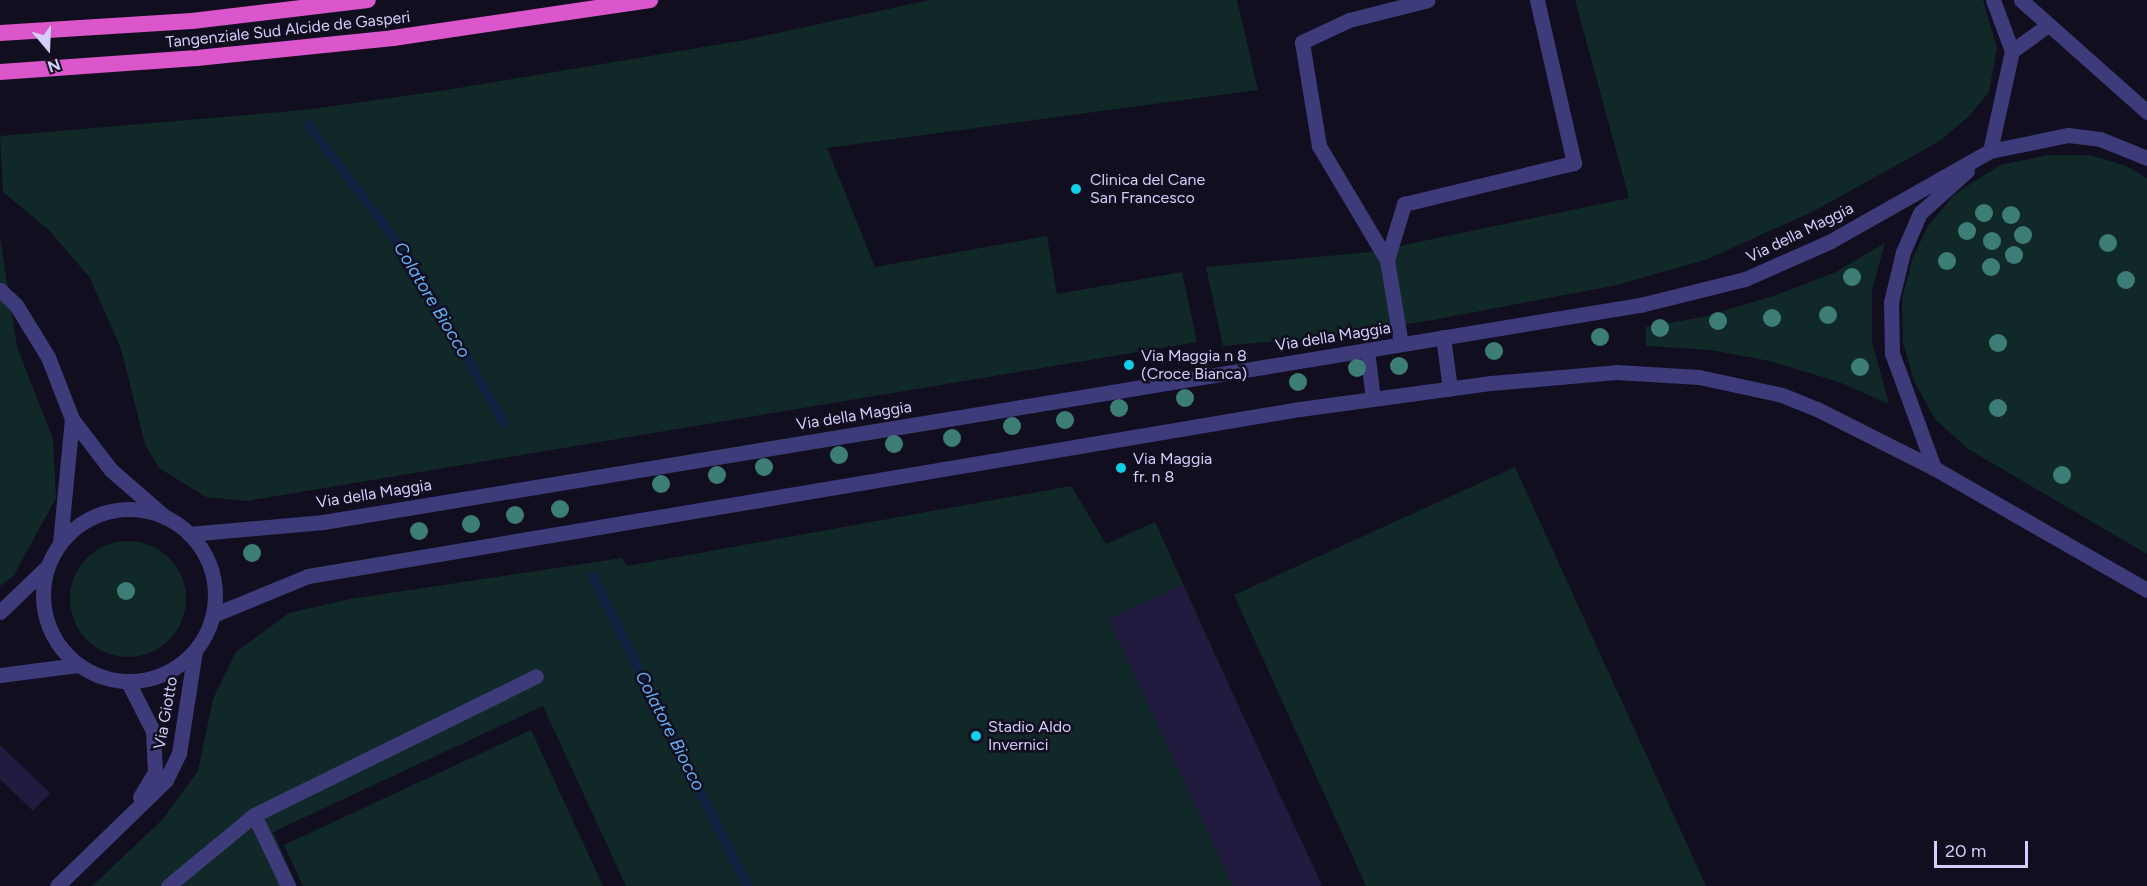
<!DOCTYPE html>
<style>
body{margin:0}
#map{position:relative;width:2147px;height:886px;overflow:hidden;background:#110e1f;font-family:Figtree,sans-serif}
div>[style]{position:absolute}
[style*='--x']{left:calc(var(--x)*1px);top:calc(var(--y)*1px);width:calc(var(--w)*1px);rotate:calc(var(--a)*1deg)}
.green>*{inset:0;background:#112828}
.round{border-radius:50%}
.stream>*{height:9px;margin:-4.5px;padding:0 4.5px;transform-origin:4.5px;border-radius:4.5px;background:#0f2242}
.building>*{inset:0;background:#221b3f;transform-origin:0 0}
.service>*{height:15px;margin:-7.5px;padding:0 7.5px;transform-origin:7.5px;border-radius:7.5px;background:#3e3b7b}
.minor>*{height:15px;margin:-7.5px;padding:0 7.5px;transform-origin:7.5px;border-radius:7.5px;background:#3e3b7b}
.tertiary>*{height:15px;margin:-7.5px;padding:0 7.5px;transform-origin:7.5px;border-radius:7.5px;background:#3e3b7b}
.tertiary>.ring{margin:-7.5px;padding:0;box-sizing:content-box;background:none;border:15px solid #3e3b7b;border-radius:50%}
.trunk>*{height:16px;margin:-8px;padding:0 8px;transform-origin:8px;border-radius:8px;background:#da56ca}
.trees>*{width:18px;height:18px;margin:-9px;border-radius:50%;background:#3c7d75}
.dots>*{width:16px;height:16px;translate:-50% -50%;box-sizing:border-box;border:3px solid #110e1f;border-radius:50%}
span{translate:-50% -50%;white-space:nowrap;text-align:center;line-height:1.15;-webkit-text-stroke:5px #110e1f;paint-order:stroke}
.street-label{font-size:16px;color:#d4cefc}
.poi-label{font-size:16px;color:#d4cefc}
.left{translate:0 -50%;text-align:left}
.water-label{font-size:18px;color:#62b0f6;font-style:italic}
.north{position:absolute;left:18px;top:18px;width:60px;height:60px;-webkit-text-stroke:4px #110e1f;paint-order:stroke;rotate:161deg;font-size:16px;font-weight:700;line-height:24px;text-align:center;color:#d4cefc}
.north::after{content:'';display:block;margin:auto;width:21px;height:27px;background:#d4cefc;clip-path:polygon(50% 0,100% 100%,50% 72%,0 100%)}
.scale{position:absolute;left:1934px;top:841px;width:94px;height:27px;box-sizing:border-box;border:3px solid #d4cefc;border-top:0;padding-left:8px;font-size:18px;line-height:21px;white-space:nowrap;color:#d4cefc;-webkit-text-stroke:4px #110e1f;paint-order:stroke}
</style>
<div id="map">
<div class="green">
<i style="clip-path:polygon(930px 0,1237px 0,1258px 90px,827px 148px,875px 267px,1047px 236px,1057px 294px,1182px 272px,1197px 342px,247px 501px,206px 497px,159px 468px,145px 444px,121px 349px,90px 278px,49px 230px,3px 192px,0 136px,305px 110px,440px 91px,745px 40px)"></i>
<i style="clip-path:polygon(1575px 0,1983px 0,1997px 48px,1989px 92px,1970px 115px,1940px 141px,1816px 210px,1708px 259px,1617px 285px,1433px 320px,1321px 337px,1223px 346px,1206px 267px,1371px 252px,1629px 198px)"></i>
<i style="clip-path:polygon(2048px 155px,2090px 155px,2126px 166px,2147px 178px,2147px 554px,1968px 449px,1935px 419px,1914px 381px,1903px 342px,1902px 299px,1913px 257px,1928px 226px,1955px 194px,2000px 165px)"></i>
<i style="clip-path:polygon(0 237px,17px 347px,53px 439px,56px 498px,14px 575px,0 586px)"></i>
<i style="clip-path:polygon(1885px 243px,1872px 290px,1872px 342px,1889px 404px,1839px 382px,1770px 361px,1710px 350px,1646px 346px,1646px 327px,1703px 317px,1776px 295px,1834px 273px)"></i>
<i style="clip-path:polygon(1515px 467px,1706px 886px,1366px 886px,1234px 595px)"></i>
<i style="clip-path:polygon(1071px 486px,1106px 544px,1155px 522px,1320px 886px,626px 886px,543px 706px,273px 832px,297px 886px,92px 886px,162px 820px,198px 771px,213px 699px,236px 652px,289px 613px,350px 599px,622px 558px,627px 566px)"></i>
<i class="round" style="left:70px;top:541px;width:116px;height:116px"></i>
<i style="clip-path:polygon(531px 730px,603px 886px,303px 886px,284px 845px)"></i>
</div>
<div class="stream">
<i style="--x:308;--y:125;--w:172;--a:52.8"></i>
<i style="--x:412;--y:262;--w:185;--a:60.3"></i>
<i style="--x:592;--y:576;--w:347;--a:63.4"></i>
</div>
<div class="building">
<i style="left:1182px;top:585px;width:331px;height:81px;rotate:65deg"></i>
<i style="clip-path:polygon(0 745px,50px 793px,33px 811px,0 779px)"></i>
</div>
<div class="service">
<i style="--x:2021;--y:0;--w:169;--a:41.6"></i>
<i style="--x:2012;--y:51;--w:44;--a:-35.8"></i>
<i style="--x:1990;--y:151;--w:102;--a:-77.6"></i>
<i style="--x:2012;--y:51;--w:54;--a:-110.4"></i>
<i style="--x:1387;--y:260;--w:59;--a:-73.1"></i>
<i style="--x:1404;--y:204;--w:175;--a:-13.6"></i>
<i style="--x:1574;--y:163;--w:167;--a:-102.8"></i>
<i style="--x:1443;--y:337;--w:52;--a:82.3"></i>
<i style="--x:1401;--y:344;--w:85;--a:-99.5"></i>
<i style="--x:1387;--y:260;--w:133;--a:-120.8"></i>
<i style="--x:1319;--y:146;--w:105;--a:-99.3"></i>
<i style="--x:1302;--y:42;--w:52;--a:-25.1"></i>
<i style="--x:1349;--y:20;--w:81;--a:-14.2"></i>
<i style="--x:1367;--y:350;--w:49;--a:83"></i>
<i style="--x:254;--y:815;--w:79;--a:64.4"></i>
<i style="--x:168;--y:886;--w:112;--a:-39.5"></i>
<i style="--x:254;--y:815;--w:314;--a:-26.2"></i>
</div>
<div class="minor">
<i style="--x:0;--y:290;--w:22;--a:43"></i>
<i style="--x:16;--y:305;--w:61;--a:58.4"></i>
<i style="--x:48;--y:357;--w:66;--a:68.8"></i>
<i style="--x:72;--y:419;--w:64;--a:52.6"></i>
<i style="--x:111;--y:470;--w:72;--a:41"></i>
<i style="--x:60;--y:543;--w:125;--a:-84.5"></i>
<i style="--x:128;--y:682;--w:55;--a:63"></i>
<i style="--x:153;--y:731;--w:41;--a:87.2"></i>
<i style="--x:155;--y:772;--w:29;--a:121"></i>
<i style="--x:57;--y:886;--w:152;--a:-44.2"></i>
<i style="--x:166;--y:780;--w:30;--a:-64"></i>
<i style="--x:179;--y:753;--w:103;--a:-81.1"></i>
</div>
<div class="tertiary">
<i style="--x:1934;--y:468;--w:122;--a:-110.1"></i>
<i style="--x:1892;--y:353;--w:51;--a:-91.1"></i>
<i style="--x:1891;--y:302;--w:51;--a:-76.5"></i>
<i style="--x:1903;--y:252;--w:43;--a:-66.4"></i>
<i style="--x:1920;--y:213;--w:63;--a:-41.8"></i>
<i class="ring" style="left:43px;top:509px;width:157px;height:157px"></i>
<i style="--x:189;--y:534;--w:135;--a:-5.1"></i>
<i style="--x:323;--y:522;--w:1335;--a:-9.36"></i>
<i style="--x:1640;--y:305;--w:108;--a:-13.9"></i>
<i style="--x:1745;--y:279;--w:92;--a:-23.8"></i>
<i style="--x:1829;--y:242;--w:185;--a:-29.5"></i>
<i style="--x:1990;--y:151;--w:80;--a:-11.6"></i>
<i style="--x:2068;--y:135;--w:32;--a:7"></i>
<i style="--x:2100;--y:139;--w:51;--a:22"></i>
<i style="--x:0;--y:612;--w:65;--a:-43.8"></i>
<i style="--x:213;--y:615;--w:103;--a:-22.3"></i>
<i style="--x:308;--y:576;--w:1006;--a:-9.56"></i>
<i style="--x:1300;--y:409;--w:193;--a:-7.8"></i>
<i style="--x:1491;--y:383;--w:125;--a:-5"></i>
<i style="--x:1616;--y:372;--w:83;--a:3.4"></i>
<i style="--x:1699;--y:377;--w:85;--a:12.2"></i>
<i style="--x:1782;--y:395;--w:38;--a:22"></i>
<i style="--x:1817;--y:409;--w:131;--a:26.8"></i>
<i style="--x:1934;--y:468;--w:245;--a:29.8"></i>
<i style="--x:0;--y:675;--w:78;--a:-7.4"></i>
</div>
<div class="trunk">
<i style="--x:0;--y:33;--w:192;--a:-3.6"></i>
<i style="--x:192;--y:21;--w:177;--a:-6.8"></i>
<i style="--x:0;--y:72;--w:197;--a:-4.1"></i>
<i style="--x:197;--y:58;--w:197;--a:-5.8"></i>
<i style="--x:393;--y:38;--w:260;--a:-8.4"></i>
</div>
<div class="trees">
<i style="left:1984px;top:213px"></i>
<i style="left:2011px;top:215px"></i>
<i style="left:1967px;top:231px"></i>
<i style="left:2023px;top:235px"></i>
<i style="left:1992px;top:241px"></i>
<i style="left:2108px;top:243px"></i>
<i style="left:2014px;top:255px"></i>
<i style="left:1947px;top:261px"></i>
<i style="left:1991px;top:267px"></i>
<i style="left:1852px;top:277px"></i>
<i style="left:2126px;top:280px"></i>
<i style="left:1828px;top:315px"></i>
<i style="left:1772px;top:318px"></i>
<i style="left:1718px;top:321px"></i>
<i style="left:1660px;top:328px"></i>
<i style="left:1600px;top:337px"></i>
<i style="left:1998px;top:343px"></i>
<i style="left:1494px;top:351px"></i>
<i style="left:1399px;top:366px"></i>
<i style="left:1860px;top:367px"></i>
<i style="left:1357px;top:368px"></i>
<i style="left:1298px;top:382px"></i>
<i style="left:1185px;top:398px"></i>
<i style="left:1119px;top:408px"></i>
<i style="left:1998px;top:408px"></i>
<i style="left:1065px;top:420px"></i>
<i style="left:1012px;top:426px"></i>
<i style="left:952px;top:438px"></i>
<i style="left:894px;top:444px"></i>
<i style="left:839px;top:455px"></i>
<i style="left:764px;top:467px"></i>
<i style="left:717px;top:475px"></i>
<i style="left:2062px;top:475px"></i>
<i style="left:661px;top:484px"></i>
<i style="left:560px;top:509px"></i>
<i style="left:515px;top:515px"></i>
<i style="left:471px;top:524px"></i>
<i style="left:419px;top:531px"></i>
<i style="left:252px;top:553px"></i>
<i style="left:126px;top:591px"></i>
</div>
<div class="dots">
<i style="left:1076px;top:189px;background:#0dd0e9"></i>
<i style="left:1129px;top:365px;background:#0dd0e9"></i>
<i style="left:1121px;top:468px;background:#0dd0e9"></i>
<i style="left:976px;top:736px;background:#0dd0e9"></i>
</div>
<div class="street-label">
<span style="left:288px;top:30px;rotate:-6deg">Tangenziale Sud Alcide de Gasperi</span>
<span style="left:1800px;top:233px;rotate:-26deg">Via della Maggia</span>
<span style="left:1333px;top:337px;rotate:-9deg">Via della Maggia</span>
<span style="left:854px;top:416px;rotate:-9deg">Via della Maggia</span>
<span style="left:374px;top:494px;rotate:-9deg">Via della Maggia</span>
<span style="left:166px;top:713px;rotate:-80deg">Via Giotto</span>
</div>
<div class="poi-label">
<span class="left" style="left:1090px;top:189px">Clinica del Cane<br>San Francesco</span>
<span class="left" style="left:1141px;top:365px">Via Maggia n 8<br>(Croce Bianca)</span>
<span class="left" style="left:1133px;top:468px">Via Maggia<br>fr. n 8</span>
<span class="left" style="left:988px;top:736px">Stadio Aldo<br>Invernici</span>
</div>
<div class="water-label">
<span style="left:432px;top:300px;rotate:59deg">Colatore Biocco</span>
<span style="left:670px;top:731px;rotate:63deg">Colatore Biocco</span>
</div>
<div class="north">N</div>
<div class="scale">20 m</div>
</div>
